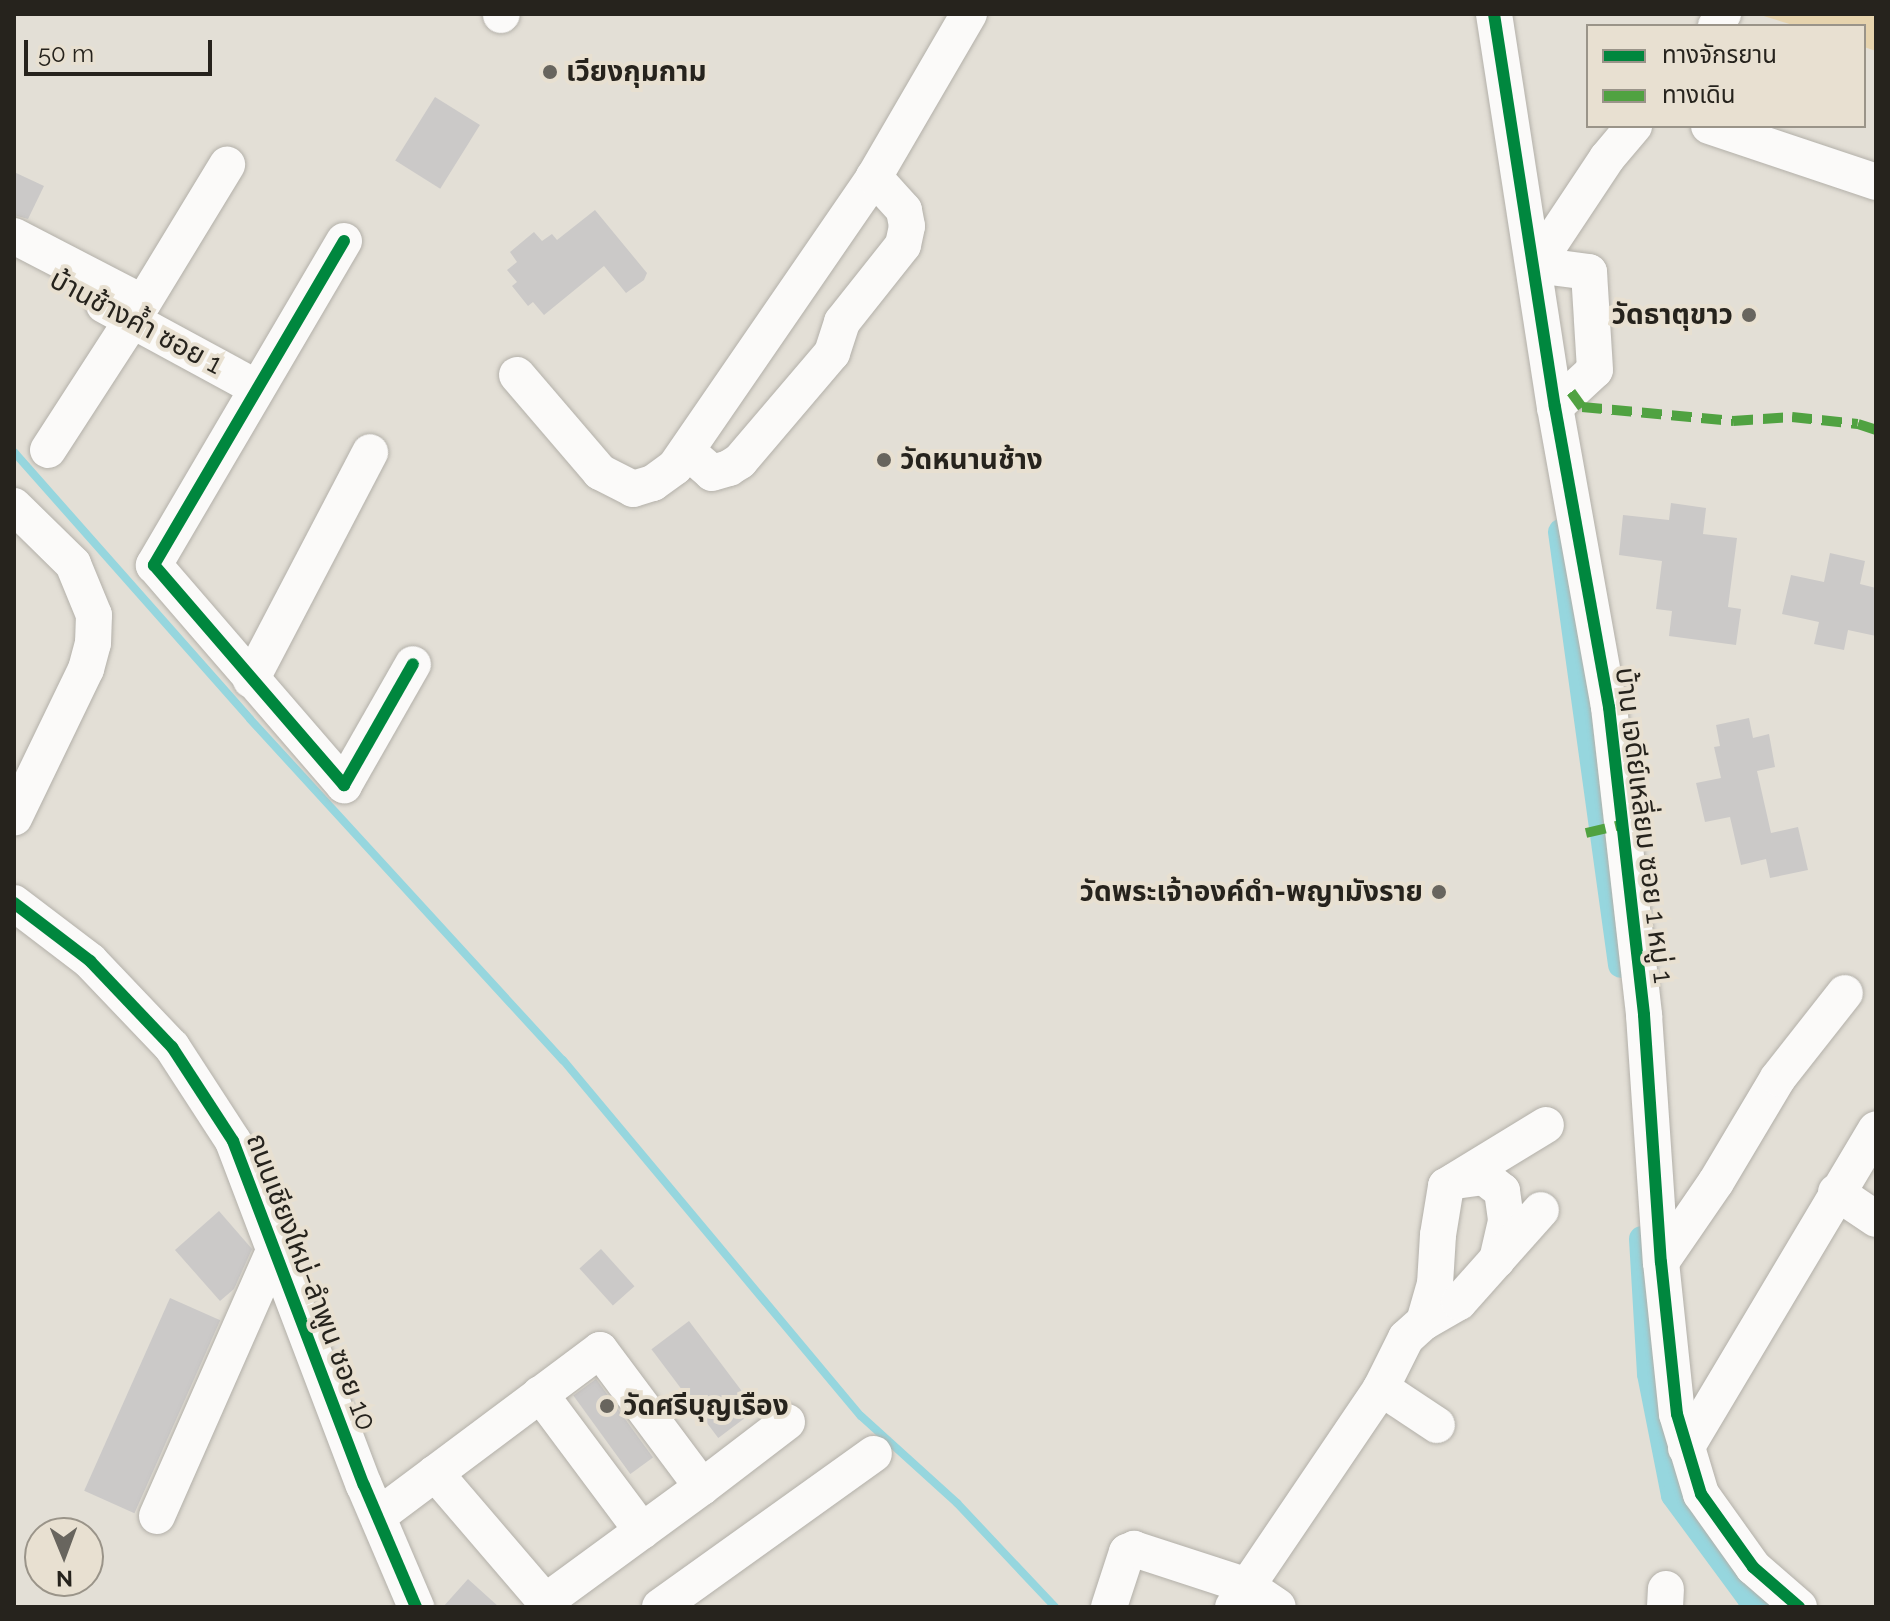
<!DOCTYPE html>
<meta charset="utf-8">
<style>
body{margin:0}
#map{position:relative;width:1890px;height:1621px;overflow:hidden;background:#e3dfd6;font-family:Raleway,"Noto Sans Thai",sans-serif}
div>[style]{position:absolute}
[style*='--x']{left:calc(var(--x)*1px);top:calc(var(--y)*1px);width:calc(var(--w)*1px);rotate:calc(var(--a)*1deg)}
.green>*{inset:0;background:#e6d3ad}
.stream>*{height:8px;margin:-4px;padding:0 4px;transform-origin:4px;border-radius:4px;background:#96d6de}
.canal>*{height:26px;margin:-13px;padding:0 13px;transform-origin:13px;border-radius:13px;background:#96d6de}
.building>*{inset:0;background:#cbc9c8;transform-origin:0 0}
.roads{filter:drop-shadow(0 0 2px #b3b0a9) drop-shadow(0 0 2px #b3b0a9)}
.minor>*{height:36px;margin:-18px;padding:0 18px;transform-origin:18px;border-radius:18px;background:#fbfaf9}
.quiet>*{height:10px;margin-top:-5px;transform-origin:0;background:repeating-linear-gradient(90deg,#50a241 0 20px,transparent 0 30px)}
.cycleway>*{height:12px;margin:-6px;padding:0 6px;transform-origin:6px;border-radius:6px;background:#00873e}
.dots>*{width:22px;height:22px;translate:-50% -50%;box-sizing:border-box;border:4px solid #e8e0d1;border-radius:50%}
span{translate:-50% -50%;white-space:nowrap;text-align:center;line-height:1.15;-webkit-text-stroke:8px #e8e0d1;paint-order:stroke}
.poi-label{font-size:28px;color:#26231d;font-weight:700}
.left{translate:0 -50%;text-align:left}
.right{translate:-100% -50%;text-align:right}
.street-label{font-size:28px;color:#26231d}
.frame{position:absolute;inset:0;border:16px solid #26231d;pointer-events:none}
.legend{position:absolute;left:1586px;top:24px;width:280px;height:104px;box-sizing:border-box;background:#e8e0d1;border:2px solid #9a9489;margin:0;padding:10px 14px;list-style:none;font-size:24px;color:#26231d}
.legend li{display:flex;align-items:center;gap:16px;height:40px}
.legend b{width:40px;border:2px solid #9a9489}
.north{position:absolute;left:24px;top:1517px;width:80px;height:80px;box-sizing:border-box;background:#e8e0d1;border:2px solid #9a9489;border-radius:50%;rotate:179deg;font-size:22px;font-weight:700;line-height:32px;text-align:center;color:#26231d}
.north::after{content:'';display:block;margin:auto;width:28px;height:36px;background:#68655e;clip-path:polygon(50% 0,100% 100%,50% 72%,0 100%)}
.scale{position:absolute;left:24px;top:40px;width:188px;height:36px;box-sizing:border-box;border:4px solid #26231d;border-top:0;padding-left:10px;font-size:24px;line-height:28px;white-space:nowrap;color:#26231d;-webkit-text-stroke:6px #e8e0d1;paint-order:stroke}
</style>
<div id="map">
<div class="green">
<i style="clip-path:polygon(1757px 14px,1876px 14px,1876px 51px,1864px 47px,1864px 26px,1796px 26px)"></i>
</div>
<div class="stream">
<i style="--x:14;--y:452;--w:356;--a:48.5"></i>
<i style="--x:250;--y:719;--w:463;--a:47.5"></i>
<i style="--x:563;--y:1060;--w:464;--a:50.1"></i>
<i style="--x:861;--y:1416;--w:130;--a:42.2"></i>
<i style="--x:957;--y:1503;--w:143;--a:46.7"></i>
</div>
<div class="canal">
<i style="--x:1561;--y:532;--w:437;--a:82.1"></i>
<i style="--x:1642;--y:1239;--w:135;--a:86.6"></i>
<i style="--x:1650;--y:1374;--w:123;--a:78.8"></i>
<i style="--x:1674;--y:1495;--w:128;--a:53.6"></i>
<i style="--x:1750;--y:1598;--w:13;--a:42"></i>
</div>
<div class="building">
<i style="left:435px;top:97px;width:53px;height:75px;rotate:32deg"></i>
<i style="clip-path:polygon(14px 172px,44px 186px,28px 219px,14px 215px)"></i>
<i style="clip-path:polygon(595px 210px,647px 273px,644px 280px,626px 293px,604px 266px,544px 315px,533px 302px,528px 306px,512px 286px,517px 282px,507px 270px,517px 262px,510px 252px,534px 232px,542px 241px,552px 234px,557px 240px)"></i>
<i style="clip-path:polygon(1671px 503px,1706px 508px,1703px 534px,1737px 538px,1728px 607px,1741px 609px,1736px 645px,1669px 636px,1672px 611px,1656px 609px,1662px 561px,1619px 555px,1623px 515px,1669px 520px)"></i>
<i style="clip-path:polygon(1830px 553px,1865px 561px,1860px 584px,1876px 588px,1876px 636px,1848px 630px,1844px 650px,1814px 644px,1819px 622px,1782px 614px,1791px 575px,1824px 582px)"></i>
<i style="clip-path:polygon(1749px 718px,1753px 738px,1769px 734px,1775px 767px,1757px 771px,1771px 833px,1798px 827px,1808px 870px,1770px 878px,1766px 859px,1741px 865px,1730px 817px,1705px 822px,1696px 783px,1721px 778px,1714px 747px,1720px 746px,1716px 725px)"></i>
<i style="clip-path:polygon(219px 1211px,252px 1249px,234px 1289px,220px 1301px,175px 1250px)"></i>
<i style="left:601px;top:1249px;width:50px;height:29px;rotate:48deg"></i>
<i style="left:170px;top:1298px;width:55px;height:211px;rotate:24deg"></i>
<i style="left:689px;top:1321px;width:111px;height:47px;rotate:53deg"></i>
<i style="left:596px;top:1379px;width:97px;height:28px;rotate:54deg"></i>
<i style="clip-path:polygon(468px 1579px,499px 1607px,443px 1607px)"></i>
</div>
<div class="roads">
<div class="minor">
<i style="--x:1494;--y:14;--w:398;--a:81.2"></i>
<i style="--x:1555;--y:407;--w:305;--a:79.8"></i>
<i style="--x:1609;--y:707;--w:310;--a:83.5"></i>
<i style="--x:1644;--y:1015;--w:248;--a:86.1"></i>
<i style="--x:1661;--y:1262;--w:153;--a:84"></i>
<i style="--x:1677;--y:1414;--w:84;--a:73.3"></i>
<i style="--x:1701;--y:1494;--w:90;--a:54.5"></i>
<i style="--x:1753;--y:1567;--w:61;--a:41"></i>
<i style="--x:501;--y:15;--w:1;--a:-45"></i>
<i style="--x:1716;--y:26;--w:14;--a:-60"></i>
<i style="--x:1709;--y:126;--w:176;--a:18.5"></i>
<i style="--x:14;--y:236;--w:145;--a:27.4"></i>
<i style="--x:143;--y:303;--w:162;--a:-58.7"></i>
<i style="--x:344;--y:241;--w:376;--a:120.4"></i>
<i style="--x:154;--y:565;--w:291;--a:49.2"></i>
<i style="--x:344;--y:785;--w:139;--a:-60.3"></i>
<i style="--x:104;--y:305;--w:174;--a:28.5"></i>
<i style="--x:517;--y:375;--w:128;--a:49.4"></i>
<i style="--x:600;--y:472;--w:37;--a:27"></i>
<i style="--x:633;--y:489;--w:21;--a:-17"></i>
<i style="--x:653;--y:483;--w:27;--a:-36"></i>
<i style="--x:675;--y:467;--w:352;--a:-55.5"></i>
<i style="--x:874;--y:177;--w:189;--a:-59.8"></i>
<i style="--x:1555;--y:407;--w:54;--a:-42.8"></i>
<i style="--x:1595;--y:370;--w:98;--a:-93.5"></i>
<i style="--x:1589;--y:272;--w:53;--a:-172.5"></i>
<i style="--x:1536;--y:265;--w:128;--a:-56.4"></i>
<i style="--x:1607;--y:158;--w:42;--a:-49.8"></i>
<i style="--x:48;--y:450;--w:155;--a:-57.1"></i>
<i style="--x:687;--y:451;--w:33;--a:41"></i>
<i style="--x:712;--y:473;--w:18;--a:-16"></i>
<i style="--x:729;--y:468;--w:13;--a:-32"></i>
<i style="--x:740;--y:461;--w:142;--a:-49.6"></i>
<i style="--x:832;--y:353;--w:33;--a:-72"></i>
<i style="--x:842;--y:322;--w:98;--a:-51.6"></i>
<i style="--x:903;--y:245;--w:19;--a:-78"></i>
<i style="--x:907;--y:226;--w:16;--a:-101"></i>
<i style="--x:904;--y:210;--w:45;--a:-132.3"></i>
<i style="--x:14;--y:506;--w:83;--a:44.5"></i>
<i style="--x:73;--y:564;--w:55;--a:67.6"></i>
<i style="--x:94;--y:615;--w:28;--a:92"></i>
<i style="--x:93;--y:643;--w:27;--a:105"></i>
<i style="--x:86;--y:669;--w:165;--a:115.8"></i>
<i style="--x:251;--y:680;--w:257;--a:-62.4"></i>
<i style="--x:14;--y:903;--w:96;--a:37.3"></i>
<i style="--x:90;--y:961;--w:119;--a:46.4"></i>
<i style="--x:172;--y:1047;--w:112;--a:57"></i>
<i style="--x:233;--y:1141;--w:368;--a:69.2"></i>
<i style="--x:364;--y:1485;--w:133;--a:66.9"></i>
<i style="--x:1455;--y:1181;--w:29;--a:-8"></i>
<i style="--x:1484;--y:1177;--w:23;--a:38"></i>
<i style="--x:1502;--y:1191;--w:30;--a:82"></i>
<i style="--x:1506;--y:1221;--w:40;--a:103"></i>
<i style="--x:1836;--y:1192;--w:48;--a:34"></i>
<i style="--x:1661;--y:1262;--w:97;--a:-55.5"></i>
<i style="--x:1716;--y:1182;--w:121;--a:-59.2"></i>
<i style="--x:1778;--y:1078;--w:108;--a:-51.8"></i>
<i style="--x:1424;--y:1322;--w:40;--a:-74"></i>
<i style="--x:1435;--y:1284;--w:49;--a:-86.5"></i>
<i style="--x:1438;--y:1235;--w:50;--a:-80.7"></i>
<i style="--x:1446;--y:1186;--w:117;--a:-31.4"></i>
<i style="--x:1381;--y:1388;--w:67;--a:33.5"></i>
<i style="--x:540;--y:1394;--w:171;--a:53.3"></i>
<i style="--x:1686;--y:1448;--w:371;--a:-59.2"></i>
<i style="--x:435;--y:1473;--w:177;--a:49.4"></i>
<i style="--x:702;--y:1487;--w:107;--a:-37.4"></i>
<i style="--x:157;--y:1516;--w:293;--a:-66.2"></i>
<i style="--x:378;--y:1516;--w:277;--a:-36.8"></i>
<i style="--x:600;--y:1350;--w:171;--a:53.3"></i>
<i style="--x:702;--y:1487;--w:193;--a:143.8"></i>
<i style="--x:660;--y:1607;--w:263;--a:-35.6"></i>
<i style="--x:1109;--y:1607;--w:58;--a:-71.9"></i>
<i style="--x:1127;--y:1552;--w:8;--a:-23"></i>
<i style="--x:1134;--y:1549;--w:119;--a:18.1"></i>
<i style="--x:1247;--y:1586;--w:37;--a:34"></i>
<i style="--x:1233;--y:1607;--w:264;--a:-55.9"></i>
<i style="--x:1381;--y:1388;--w:56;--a:-63.4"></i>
<i style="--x:1406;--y:1338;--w:24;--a:-42"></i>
<i style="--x:1424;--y:1322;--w:40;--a:-29.7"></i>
<i style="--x:1459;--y:1302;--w:123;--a:-48.3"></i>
<i style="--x:1665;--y:1607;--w:18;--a:-87"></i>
</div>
</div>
<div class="quiet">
<i style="--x:1571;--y:392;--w:19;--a:54"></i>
<i style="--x:1582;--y:407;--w:152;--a:5.3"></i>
<i style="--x:1733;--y:421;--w:59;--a:-3.9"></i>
<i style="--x:1792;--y:417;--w:66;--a:6.1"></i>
<i style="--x:1858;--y:424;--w:19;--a:18"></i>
<i style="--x:1586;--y:833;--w:36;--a:-13"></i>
</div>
<div class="cycleway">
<i style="--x:1494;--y:14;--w:398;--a:81.2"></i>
<i style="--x:1555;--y:407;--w:305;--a:79.8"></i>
<i style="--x:1609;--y:707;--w:310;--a:83.5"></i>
<i style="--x:1644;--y:1015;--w:248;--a:86.1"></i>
<i style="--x:1661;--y:1262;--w:153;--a:84"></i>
<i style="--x:1677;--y:1414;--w:84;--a:73.3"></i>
<i style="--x:1701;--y:1494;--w:90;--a:54.5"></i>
<i style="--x:1753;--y:1567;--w:61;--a:41"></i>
<i style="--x:344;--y:241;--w:376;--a:120.4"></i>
<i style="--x:154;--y:565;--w:291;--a:49.2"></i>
<i style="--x:344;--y:785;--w:139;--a:-60.3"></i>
<i style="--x:14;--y:903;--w:96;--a:37.3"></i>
<i style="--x:90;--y:961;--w:119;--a:46.4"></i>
<i style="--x:172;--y:1047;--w:112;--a:57"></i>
<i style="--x:233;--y:1141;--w:368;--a:69.2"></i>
<i style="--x:364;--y:1485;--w:133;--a:66.9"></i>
</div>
<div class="dots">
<i style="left:550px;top:72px;background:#68655e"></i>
<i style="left:1749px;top:315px;background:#68655e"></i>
<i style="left:884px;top:460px;background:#68655e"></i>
<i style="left:1439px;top:892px;background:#68655e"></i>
<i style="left:607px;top:1406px;background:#68655e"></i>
</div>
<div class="poi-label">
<span class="left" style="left:566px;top:72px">เวียงกุมกาม</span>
<span class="right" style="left:1733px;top:315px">วัดธาตุขาว</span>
<span class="left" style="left:900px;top:460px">วัดหนานช้าง</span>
<span class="right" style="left:1423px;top:892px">วัดพระเจ้าองค์ดำ-พญามังราย</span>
<span class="left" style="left:623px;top:1406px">วัดศรีบุญเรือง</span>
</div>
<div class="street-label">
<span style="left:136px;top:322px;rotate:28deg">บ้านช้างค้ำ ซอย 1</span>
<span style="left:1644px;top:825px;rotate:83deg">บ้าน เจดีย์เหลี่ยม ซอย 1 หมู่ 1</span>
<span style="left:311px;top:1282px;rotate:69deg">ถนนเชียงใหม่-ลำพูน ซอย 10</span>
</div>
<div class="frame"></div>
<ul class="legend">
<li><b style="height:10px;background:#00873e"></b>ทางจักรยาน</li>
<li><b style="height:10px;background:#50a241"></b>ทางเดิน</li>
</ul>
<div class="north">N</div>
<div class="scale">50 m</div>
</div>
